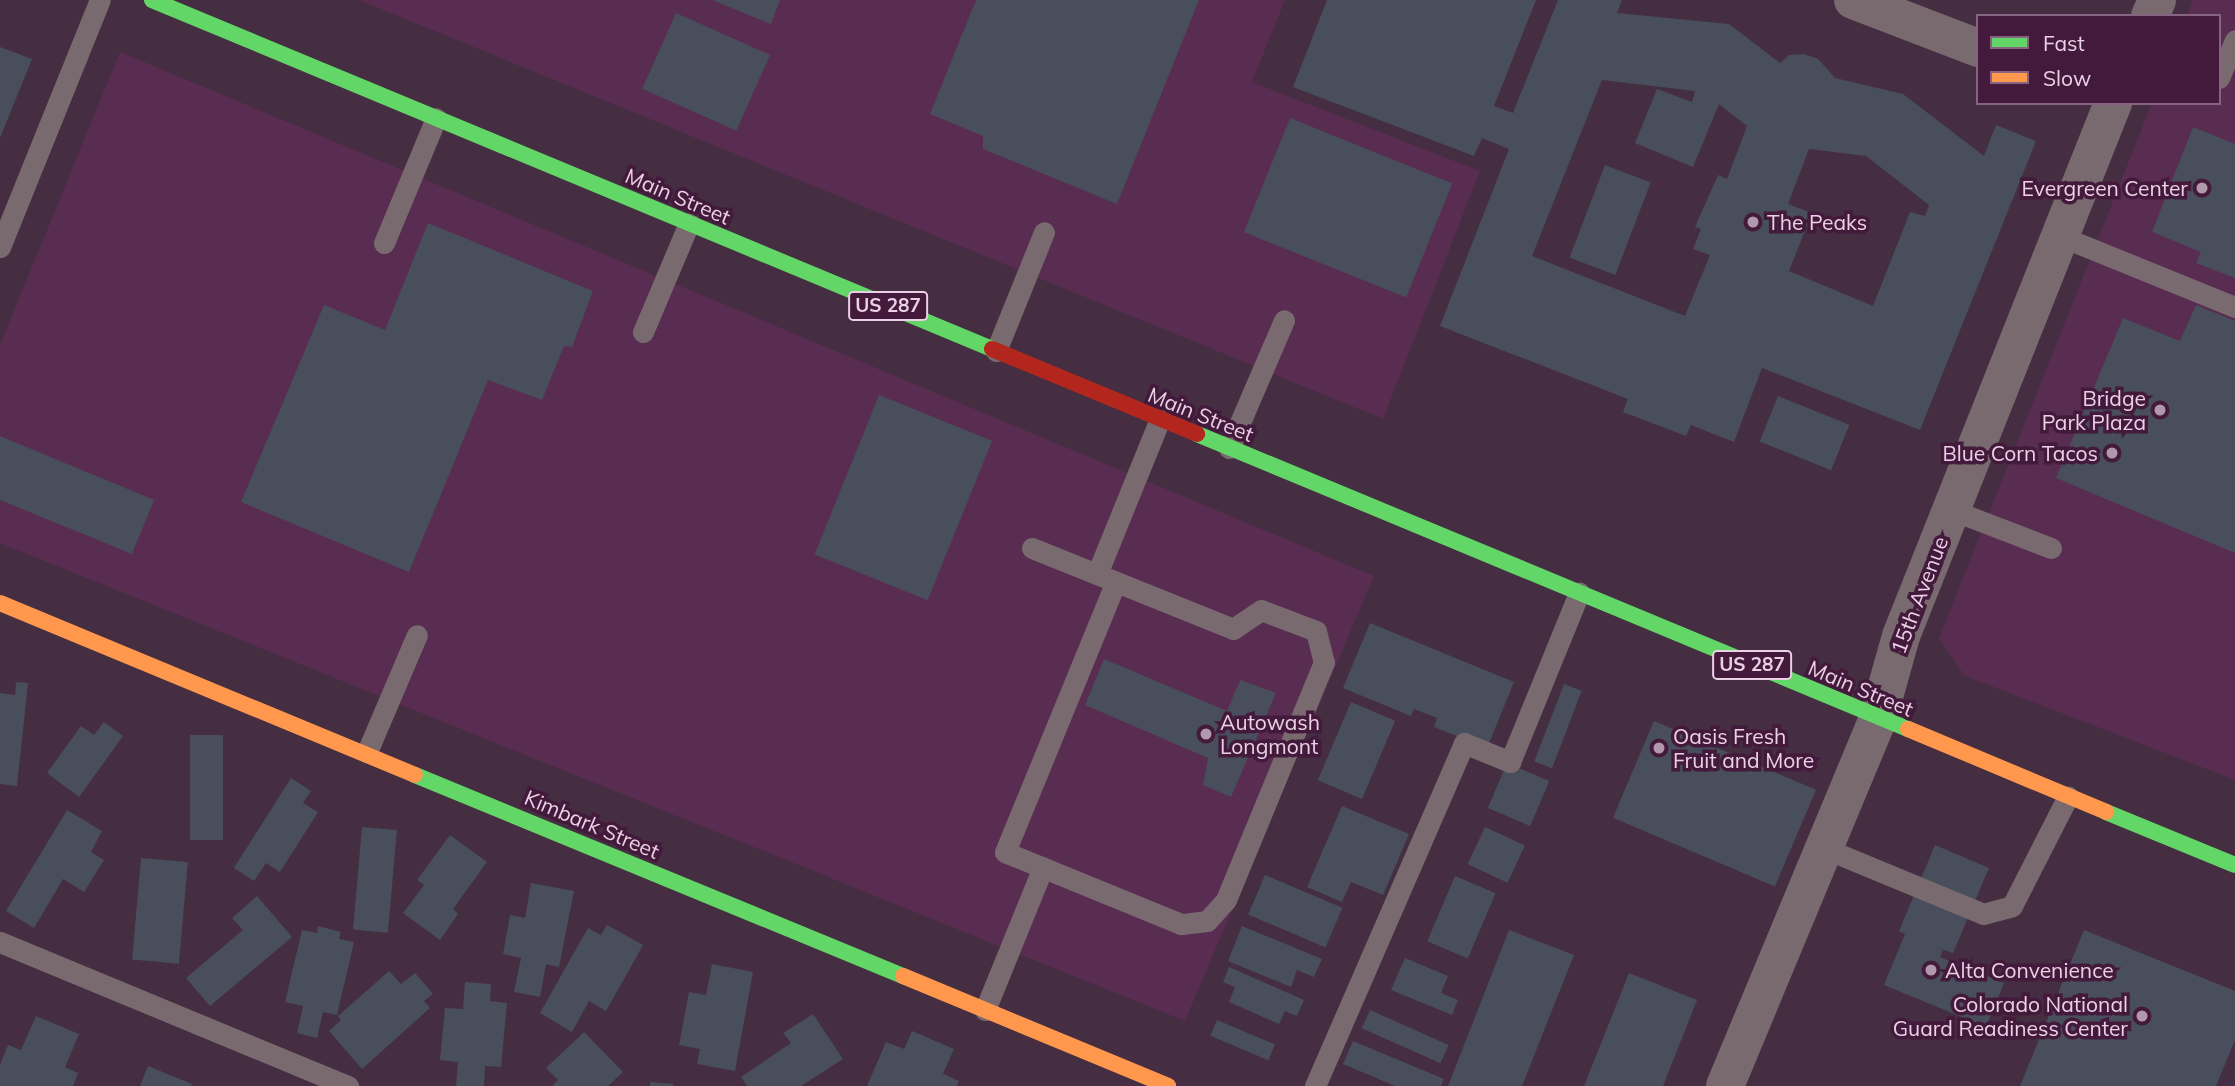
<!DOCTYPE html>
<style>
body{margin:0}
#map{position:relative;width:2235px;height:1086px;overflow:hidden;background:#452e41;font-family:Mulish,sans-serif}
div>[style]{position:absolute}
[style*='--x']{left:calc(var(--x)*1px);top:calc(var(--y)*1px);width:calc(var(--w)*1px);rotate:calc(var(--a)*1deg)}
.built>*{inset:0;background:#592c51}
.building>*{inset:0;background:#484e5b;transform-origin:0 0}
.lane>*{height:21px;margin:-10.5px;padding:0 10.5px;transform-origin:10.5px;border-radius:10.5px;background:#786a6e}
.street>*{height:38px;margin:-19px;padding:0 19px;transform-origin:19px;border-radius:19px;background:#786a6e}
.fast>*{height:16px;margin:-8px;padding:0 8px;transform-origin:8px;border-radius:8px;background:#63d668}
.slow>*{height:16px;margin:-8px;padding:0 8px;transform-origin:8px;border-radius:8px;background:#ff974d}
.jam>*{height:16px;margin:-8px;padding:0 8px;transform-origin:8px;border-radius:8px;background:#b3261e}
.dots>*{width:19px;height:19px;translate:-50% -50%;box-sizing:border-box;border:4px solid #431a3c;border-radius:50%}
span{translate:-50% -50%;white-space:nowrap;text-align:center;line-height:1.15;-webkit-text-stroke:7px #431a3c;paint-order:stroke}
.shield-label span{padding:2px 5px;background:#431a3c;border:2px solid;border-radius:5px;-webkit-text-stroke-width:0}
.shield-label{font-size:19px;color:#ebd1e5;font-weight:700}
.poi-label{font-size:21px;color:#ebd1e5}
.right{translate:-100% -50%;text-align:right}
.left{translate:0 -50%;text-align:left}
.street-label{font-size:21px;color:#ebd1e5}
.legend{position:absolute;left:1976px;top:14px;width:245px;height:91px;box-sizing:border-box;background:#431a3c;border:2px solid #866380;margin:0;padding:9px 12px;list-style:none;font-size:21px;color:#ebd1e5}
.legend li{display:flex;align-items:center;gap:14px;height:35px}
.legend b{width:35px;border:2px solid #866380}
</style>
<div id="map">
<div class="built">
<i style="clip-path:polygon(359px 0,1285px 0,1252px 82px,1480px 171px,1383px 419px)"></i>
<i style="clip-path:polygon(2193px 0,2235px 0,2235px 780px,1965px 676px,1939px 639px,2152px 103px,2219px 103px,2219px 16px,2187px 16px)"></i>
<i style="clip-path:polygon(120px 52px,1374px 576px,1185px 1021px,0 543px,0 345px)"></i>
</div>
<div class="building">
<i style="clip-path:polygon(712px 0,780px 0,771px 24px)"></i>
<i style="clip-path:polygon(976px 0,1199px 0,1117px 204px,983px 149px,983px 136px,930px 114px)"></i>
<i style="clip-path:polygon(evenodd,1327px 0,1536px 0,1494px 106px,1513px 113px,1558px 0,1622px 0,1617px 13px,1729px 24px,1780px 63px,1789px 55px,1804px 54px,1818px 59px,1835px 78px,1903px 94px,1984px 156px,1996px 125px,2036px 141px,1920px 430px,1762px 368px,1734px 442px,1691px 425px,1686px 436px,1623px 412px,1628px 399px,1440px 326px,1509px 149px,1482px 138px,1474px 156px,1293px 87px,1327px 0,1602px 80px,1695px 91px,1692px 102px,1657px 89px,1635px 143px,1693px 167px,1719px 104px,1747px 126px,1727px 179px,1718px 175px,1695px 227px,1701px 229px,1693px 249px,1710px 255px,1685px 316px,1532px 256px,1602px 80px,1327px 0,1809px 149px,1866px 156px,1929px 205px,1925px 216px,1910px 212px,1873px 306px,1789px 271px,1812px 213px,1788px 204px,1809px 149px)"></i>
<i style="left:676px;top:13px;width:103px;height:83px;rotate:24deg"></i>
<i style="clip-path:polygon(0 47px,32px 59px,0 138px)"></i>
<i style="left:1290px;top:118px;width:175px;height:123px;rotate:22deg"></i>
<i style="clip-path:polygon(2193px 127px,2235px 144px,2235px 278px,2196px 263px,2201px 252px,2152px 232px)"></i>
<i style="left:1605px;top:165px;width:49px;height:99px;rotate:21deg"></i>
<i style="clip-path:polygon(428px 223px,593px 291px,572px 347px,564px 346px,542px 400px,488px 380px,409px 572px,241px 502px,324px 305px,385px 330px)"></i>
<i style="clip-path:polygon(2196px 305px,2235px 321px,2235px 553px,2056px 478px,2123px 318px,2180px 341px)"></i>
<i style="left:879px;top:395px;width:122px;height:172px;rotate:22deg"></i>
<i style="left:1778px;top:396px;width:77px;height:49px;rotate:22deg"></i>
<i style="clip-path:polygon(0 436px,154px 500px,132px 554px,0 500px)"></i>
<i style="clip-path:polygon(1370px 623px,1514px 682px,1487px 748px,1434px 727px,1437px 718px,1414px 709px,1411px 716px,1343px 688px)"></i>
<i style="clip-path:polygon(1104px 659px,1227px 711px,1240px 680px,1276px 693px,1231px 797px,1203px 785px,1208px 758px,1085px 705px)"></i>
<i style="clip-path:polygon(16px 682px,28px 683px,17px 786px,0 784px,0 693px,15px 695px)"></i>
<i style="left:1564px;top:684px;width:19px;height:83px;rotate:21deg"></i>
<i style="left:1351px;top:702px;width:48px;height:85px;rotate:23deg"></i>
<i style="left:1654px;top:721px;width:176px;height:105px;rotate:23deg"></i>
<i style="clip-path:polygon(104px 722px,123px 736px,79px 797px,47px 773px,81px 726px,94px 735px)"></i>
<i style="left:223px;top:735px;width:105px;height:33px;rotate:90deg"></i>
<i style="left:1507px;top:763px;width:46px;height:49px;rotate:23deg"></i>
<i style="clip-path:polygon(291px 778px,311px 791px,303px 803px,318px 812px,280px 872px,266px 863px,254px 881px,234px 868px)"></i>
<i style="clip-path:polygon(1342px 806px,1409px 834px,1383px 895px,1351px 882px,1342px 902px,1307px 887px)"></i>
<i style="clip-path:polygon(67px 810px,102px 831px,91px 852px,104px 860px,84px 892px,63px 879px,34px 928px,6px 911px)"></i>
<i style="left:362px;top:827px;width:35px;height:103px;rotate:5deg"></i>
<i style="left:1485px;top:827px;width:44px;height:41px;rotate:25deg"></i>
<i style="clip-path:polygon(450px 835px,487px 862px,453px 909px,458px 914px,440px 940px,403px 913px,424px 885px,417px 880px)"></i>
<i style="clip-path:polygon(1935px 845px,1989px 868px,1953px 953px,1932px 946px,1943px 950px,1940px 957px,2004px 983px,1986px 1027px,1884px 985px,1905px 934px,1899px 931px)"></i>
<i style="left:141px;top:858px;width:47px;height:102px;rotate:5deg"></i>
<i style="left:1265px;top:875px;width:84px;height:43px;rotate:23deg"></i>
<i style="left:1455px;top:876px;width:44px;height:71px;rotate:23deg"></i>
<i style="clip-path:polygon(531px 883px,574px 891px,559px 967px,546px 964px,540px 997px,514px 992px,521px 958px,503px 954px,510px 915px,525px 918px)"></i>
<i style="clip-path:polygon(257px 896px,292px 937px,210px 1006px,186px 978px,243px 930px,232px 918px)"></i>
<i style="clip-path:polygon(607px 925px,643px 945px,606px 1011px,589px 1001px,572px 1032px,540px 1013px,588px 928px,601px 935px)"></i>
<i style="clip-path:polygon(318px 926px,341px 932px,339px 939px,354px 942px,337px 1015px,323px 1012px,317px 1038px,297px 1033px,303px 1006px,285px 1002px,302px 930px,317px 933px)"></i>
<i style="clip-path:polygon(1242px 926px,1322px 959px,1314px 977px,1297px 970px,1291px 987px,1228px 961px)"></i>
<i style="clip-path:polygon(1509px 930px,1574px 955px,1522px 1086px,1448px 1086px)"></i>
<i style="clip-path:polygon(2084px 930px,2235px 991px,2235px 1040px,2216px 1086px,2020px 1086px)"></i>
<i style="clip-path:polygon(1405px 958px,1448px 976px,1441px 993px,1458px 1000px,1452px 1015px,1391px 990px)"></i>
<i style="clip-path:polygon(712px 964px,753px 972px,735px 1071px,697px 1064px,700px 1049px,679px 1045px,689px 992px,706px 995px)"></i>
<i style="clip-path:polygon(1229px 967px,1304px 1000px,1297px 1016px,1285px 1011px,1279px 1024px,1229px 1002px,1235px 987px,1223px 982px)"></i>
<i style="clip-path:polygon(389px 971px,401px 984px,415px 973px,433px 994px,424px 1001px,430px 1008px,362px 1069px,329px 1031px,341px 1020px,338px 1016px)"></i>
<i style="clip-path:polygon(1629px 973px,1697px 1000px,1663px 1086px,1584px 1086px)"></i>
<i style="clip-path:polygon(465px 982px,491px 984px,490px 1001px,507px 1003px,501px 1067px,485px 1066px,484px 1086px,456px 1086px,458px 1062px,440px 1060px,445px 1008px,463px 1009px)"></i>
<i style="left:1370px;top:1010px;width:86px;height:20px;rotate:24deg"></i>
<i style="clip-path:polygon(813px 1014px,843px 1059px,801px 1086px,747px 1086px,741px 1077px,791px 1043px,783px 1033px)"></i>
<i style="clip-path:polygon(36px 1016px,79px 1034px,65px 1067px,78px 1073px,73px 1086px,0 1086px,0 1065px,8px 1045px,21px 1050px)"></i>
<i style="left:1217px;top:1020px;width:63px;height:17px;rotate:23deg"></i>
<i style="clip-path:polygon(912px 1031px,954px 1049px,943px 1074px,959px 1081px,957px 1086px,867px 1086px,886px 1042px,904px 1049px)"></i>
<i style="clip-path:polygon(584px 1032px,623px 1072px,608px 1086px,552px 1086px,558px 1080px,546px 1068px)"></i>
<i style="clip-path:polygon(1353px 1041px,1444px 1079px,1441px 1086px,1395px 1086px,1343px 1064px)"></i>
<i style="clip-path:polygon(148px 1066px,192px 1084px,191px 1086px,140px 1086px)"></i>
<i style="clip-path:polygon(650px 1082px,673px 1084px,673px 1086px,650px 1086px)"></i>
</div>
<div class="lane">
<i style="--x:2219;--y:78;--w:41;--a:-67.2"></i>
<i style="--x:2060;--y:236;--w:189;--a:22.1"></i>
<i style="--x:384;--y:243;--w:135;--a:-67.4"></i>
<i style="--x:0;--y:247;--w:266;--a:-68"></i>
<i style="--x:643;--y:332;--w:118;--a:-67.1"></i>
<i style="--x:996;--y:351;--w:128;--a:-68"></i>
<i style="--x:1229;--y:448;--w:139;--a:-66.7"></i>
<i style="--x:1952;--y:510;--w:106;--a:21"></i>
<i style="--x:1032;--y:548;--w:217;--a:21.9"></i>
<i style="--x:1233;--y:629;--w:34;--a:-34"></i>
<i style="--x:1261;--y:610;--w:59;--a:20.9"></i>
<i style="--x:1316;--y:631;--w:32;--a:76"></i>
<i style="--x:1324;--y:662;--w:257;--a:112.4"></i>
<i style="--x:1226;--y:900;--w:28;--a:132"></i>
<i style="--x:1207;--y:921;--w:26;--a:173"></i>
<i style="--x:1181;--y:924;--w:190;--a:-157.8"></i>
<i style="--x:1005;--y:852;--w:292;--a:-67.7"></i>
<i style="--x:1097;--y:574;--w:167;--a:-67.9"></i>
<i style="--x:367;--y:752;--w:127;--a:-66.9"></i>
<i style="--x:1824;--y:848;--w:172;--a:22.5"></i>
<i style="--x:1983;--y:914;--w:30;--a:-15"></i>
<i style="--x:2012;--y:906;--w:123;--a:-63"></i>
<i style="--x:0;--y:942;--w:377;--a:22.5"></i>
<i style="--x:985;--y:1010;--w:154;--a:-67.9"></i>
<i style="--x:1315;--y:1086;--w:374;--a:-66.5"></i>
<i style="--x:1464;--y:743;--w:50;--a:22.4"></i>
<i style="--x:1510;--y:762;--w:183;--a:-67.8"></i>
</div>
<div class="street">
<i style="--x:1853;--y:0;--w:134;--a:21"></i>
<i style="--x:2150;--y:16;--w:17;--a:-66"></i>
<i style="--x:1725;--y:1086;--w:399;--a:-67.4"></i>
<i style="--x:1878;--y:718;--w:85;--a:-74.3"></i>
<i style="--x:1901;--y:636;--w:574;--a:-68.31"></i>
</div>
<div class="fast">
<i style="--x:152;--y:0;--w:910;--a:22.56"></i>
<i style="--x:1197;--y:434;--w:770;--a:22.53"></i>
<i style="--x:415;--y:775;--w:528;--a:22.39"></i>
<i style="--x:2106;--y:812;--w:139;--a:22.3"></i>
</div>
<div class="slow">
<i style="--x:0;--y:603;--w:449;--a:22.5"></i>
<i style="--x:1908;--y:729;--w:215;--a:22.7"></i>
<i style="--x:903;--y:976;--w:287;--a:22.5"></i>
</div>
<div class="jam">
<i style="--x:992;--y:349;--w:222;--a:22.5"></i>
</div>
<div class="dots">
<i style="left:2202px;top:188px;background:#b198ac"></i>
<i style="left:1753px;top:222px;background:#b198ac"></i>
<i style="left:2160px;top:410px;background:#b198ac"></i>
<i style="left:2112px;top:453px;background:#b198ac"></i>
<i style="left:1206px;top:734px;background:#b198ac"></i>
<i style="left:1659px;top:748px;background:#b198ac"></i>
<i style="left:1931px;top:970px;background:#b198ac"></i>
<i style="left:2142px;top:1016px;background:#b198ac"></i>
</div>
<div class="shield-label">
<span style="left:888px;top:306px">US 287</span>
<span style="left:1752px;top:665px">US 287</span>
</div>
<div class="poi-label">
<span class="right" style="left:2188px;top:188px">Evergreen Center</span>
<span class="left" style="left:1767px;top:222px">The Peaks</span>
<span class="right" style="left:2146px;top:410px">Bridge<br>Park Plaza</span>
<span class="right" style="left:2098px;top:453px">Blue Corn Tacos</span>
<span class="left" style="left:1220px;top:734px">Autowash<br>Longmont</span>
<span class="left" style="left:1673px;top:748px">Oasis Fresh<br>Fruit and More</span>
<span class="left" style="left:1945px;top:970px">Alta Convenience</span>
<span class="right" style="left:2128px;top:1016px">Colorado National<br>Guard Readiness Center</span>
</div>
<div class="street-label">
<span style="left:678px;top:196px;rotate:23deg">Main Street</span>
<span style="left:1201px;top:414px;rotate:22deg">Main Street</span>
<span style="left:1919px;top:595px;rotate:-69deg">15th Avenue</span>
<span style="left:1861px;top:688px;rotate:23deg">Main Street</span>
<span style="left:592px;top:824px;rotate:23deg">Kimbark Street</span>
</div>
<ul class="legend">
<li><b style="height:9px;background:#63d668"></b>Fast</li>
<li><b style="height:9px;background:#ff974d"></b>Slow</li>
</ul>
</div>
